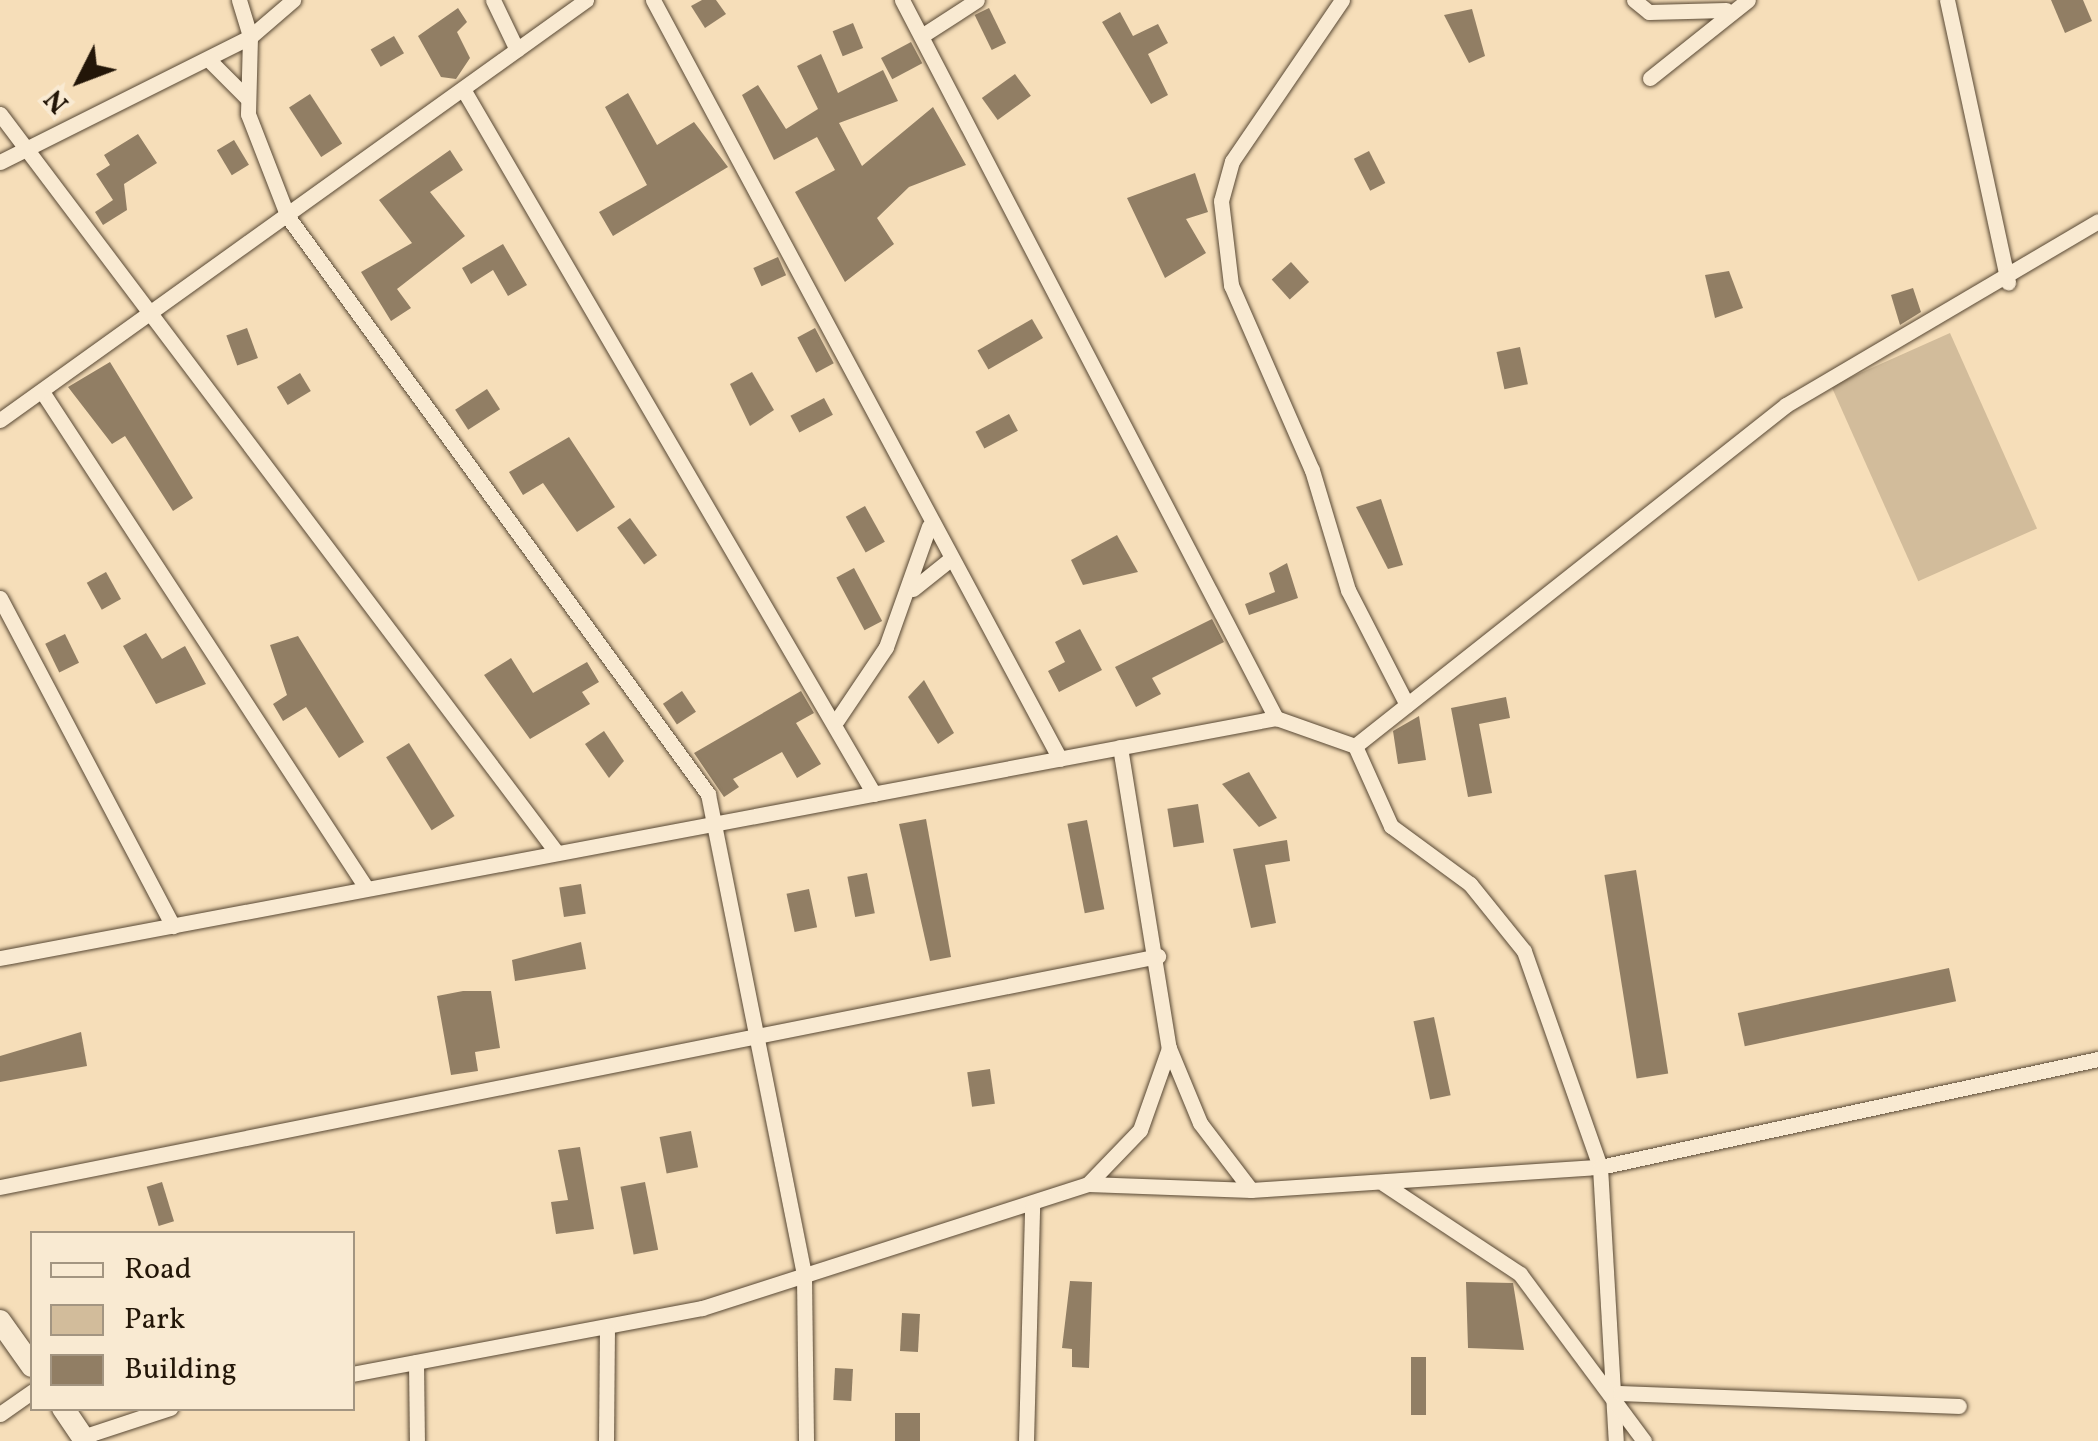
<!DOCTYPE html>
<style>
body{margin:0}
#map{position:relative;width:2098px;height:1441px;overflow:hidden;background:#f6deb9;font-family:Vollkorn,serif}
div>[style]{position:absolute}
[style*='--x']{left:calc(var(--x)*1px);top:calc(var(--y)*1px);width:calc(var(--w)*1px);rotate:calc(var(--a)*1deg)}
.green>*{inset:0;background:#d2bc9b;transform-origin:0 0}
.building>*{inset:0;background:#917e64;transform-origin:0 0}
.roads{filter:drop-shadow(0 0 2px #584834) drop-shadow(0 0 2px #584834)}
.street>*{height:15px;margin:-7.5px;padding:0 7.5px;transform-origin:7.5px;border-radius:7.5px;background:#f9ead2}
.secondary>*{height:22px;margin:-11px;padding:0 11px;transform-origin:11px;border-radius:11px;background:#f9ead2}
span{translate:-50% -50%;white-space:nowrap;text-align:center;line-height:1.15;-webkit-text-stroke:8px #f9ead2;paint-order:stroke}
.legend{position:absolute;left:30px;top:1231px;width:325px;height:180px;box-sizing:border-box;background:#f9ead2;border:2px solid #a39581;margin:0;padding:12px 18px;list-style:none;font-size:30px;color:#231608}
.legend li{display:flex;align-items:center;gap:20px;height:50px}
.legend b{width:50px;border:2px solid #a39581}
.north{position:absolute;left:30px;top:30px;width:100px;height:100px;-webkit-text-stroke:8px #f9ead2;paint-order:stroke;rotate:228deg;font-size:28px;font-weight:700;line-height:40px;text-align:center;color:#231608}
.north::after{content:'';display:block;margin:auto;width:35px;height:45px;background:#231608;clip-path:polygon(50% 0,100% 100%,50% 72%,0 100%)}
</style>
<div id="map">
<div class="green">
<i style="left:1950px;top:333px;width:214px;height:130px;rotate:66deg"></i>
</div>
<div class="building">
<i style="clip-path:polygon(702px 0,716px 0,726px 14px,705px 28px,691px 6px)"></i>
<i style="clip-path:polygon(2051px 0,2083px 0,2092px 21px,2065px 33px)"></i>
<i style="clip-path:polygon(458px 8px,467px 22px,457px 32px,470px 58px,456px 79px,441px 77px,418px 36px)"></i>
<i style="left:989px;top:8px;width:39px;height:16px;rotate:64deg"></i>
<i style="clip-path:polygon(1472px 9px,1485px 56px,1469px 63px,1444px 15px)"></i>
<i style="clip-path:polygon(1120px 12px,1133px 36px,1158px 24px,1168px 43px,1148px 54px,1168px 95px,1151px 104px,1102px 22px)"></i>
<i style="left:853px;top:23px;width:27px;height:22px;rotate:68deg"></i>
<i style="left:394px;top:36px;width:20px;height:27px;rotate:60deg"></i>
<i style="left:911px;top:42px;width:24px;height:34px;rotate:62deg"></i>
<i style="clip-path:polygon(821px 54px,838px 93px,883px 70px,898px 101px,839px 123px,862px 166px,933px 107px,966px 165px,909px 187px,877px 218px,894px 244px,845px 282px,795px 192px,835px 170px,817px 137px,774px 160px,742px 95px,758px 85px,786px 129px,818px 109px,797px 66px)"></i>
<i style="left:1015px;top:74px;width:27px;height:41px;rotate:54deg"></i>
<i style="clip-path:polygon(628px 93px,657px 145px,694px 122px,728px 167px,613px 236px,599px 212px,647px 185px,605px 107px)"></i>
<i style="left:310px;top:94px;width:59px;height:25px;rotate:57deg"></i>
<i style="clip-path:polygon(138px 134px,157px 163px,124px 184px,127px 210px,103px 225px,95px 212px,113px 200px,96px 174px,110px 165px,104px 155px)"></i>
<i style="left:234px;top:140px;width:29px;height:20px;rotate:59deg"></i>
<i style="clip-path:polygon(450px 150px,463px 170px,430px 192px,465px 236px,397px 289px,411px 308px,391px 321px,361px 272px,412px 243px,379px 200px)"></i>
<i style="left:1369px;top:151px;width:36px;height:17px;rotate:63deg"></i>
<i style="clip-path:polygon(1195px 173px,1208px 212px,1186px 219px,1206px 253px,1165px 278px,1127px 198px)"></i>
<i style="clip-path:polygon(503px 244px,527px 285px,508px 296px,493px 270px,471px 284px,462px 268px)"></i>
<i style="left:778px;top:257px;width:20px;height:27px;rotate:66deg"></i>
<i style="left:1291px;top:262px;width:27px;height:26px;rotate:48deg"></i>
<i style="clip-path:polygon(1729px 271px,1743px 308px,1715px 318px,1705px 275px)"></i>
<i style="clip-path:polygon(1913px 288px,1921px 312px,1900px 325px,1891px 295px)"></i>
<i style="left:1032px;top:319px;width:22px;height:63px;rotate:60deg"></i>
<i style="left:247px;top:328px;width:32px;height:22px;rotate:70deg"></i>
<i style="left:815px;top:328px;width:40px;height:20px;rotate:62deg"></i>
<i style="left:1520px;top:347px;width:38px;height:24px;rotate:78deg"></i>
<i style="clip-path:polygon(110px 362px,193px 498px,173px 511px,125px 436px,112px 444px,68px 387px)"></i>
<i style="clip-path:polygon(752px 372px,774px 410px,750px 426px,730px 384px)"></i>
<i style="left:300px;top:373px;width:21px;height:27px;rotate:59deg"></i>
<i style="left:487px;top:389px;width:24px;height:38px;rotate:57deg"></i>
<i style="left:824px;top:398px;width:19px;height:38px;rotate:62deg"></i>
<i style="left:1009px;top:414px;width:19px;height:38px;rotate:62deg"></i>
<i style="clip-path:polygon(569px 437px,615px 507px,577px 532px,543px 483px,523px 495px,509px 472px)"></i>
<i style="clip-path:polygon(1381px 499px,1403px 565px,1388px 569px,1356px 507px)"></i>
<i style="left:865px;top:506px;width:41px;height:22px;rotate:61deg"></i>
<i style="left:630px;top:518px;width:46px;height:16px;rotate:54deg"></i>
<i style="clip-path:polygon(1117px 535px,1138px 572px,1083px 585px,1071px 560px)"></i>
<i style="clip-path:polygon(1287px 563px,1298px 598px,1249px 615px,1245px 604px,1275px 592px,1269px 573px)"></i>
<i style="left:854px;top:568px;width:60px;height:20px;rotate:62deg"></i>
<i style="left:106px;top:572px;width:31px;height:22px;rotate:61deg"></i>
<i style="clip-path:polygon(1212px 619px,1224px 642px,1152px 678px,1161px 694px,1136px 707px,1115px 667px)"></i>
<i style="clip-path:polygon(1080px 629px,1102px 670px,1059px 692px,1048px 671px,1065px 662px,1055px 642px)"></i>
<i style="clip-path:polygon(146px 633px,162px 659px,185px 646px,206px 684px,156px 704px,123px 646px)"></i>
<i style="left:65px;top:634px;width:32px;height:22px;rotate:64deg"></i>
<i style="clip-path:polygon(298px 636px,364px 742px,339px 758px,306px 707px,283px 721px,273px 704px,287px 695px,270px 645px)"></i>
<i style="clip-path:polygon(511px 658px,533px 693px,587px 662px,599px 682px,582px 692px,590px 704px,530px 739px,484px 675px)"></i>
<i style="clip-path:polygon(924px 680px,954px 733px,938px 744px,908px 697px)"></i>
<i style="left:682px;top:691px;width:25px;height:23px;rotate:56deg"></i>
<i style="clip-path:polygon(801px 691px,814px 713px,796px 723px,821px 764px,797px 778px,782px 752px,733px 779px,739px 787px,724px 797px,694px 753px)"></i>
<i style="clip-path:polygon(1506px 697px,1510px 718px,1479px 724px,1492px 793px,1468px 797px,1451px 708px)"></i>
<i style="clip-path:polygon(1419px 716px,1426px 760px,1398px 764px,1393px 731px)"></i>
<i style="clip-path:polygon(604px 731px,624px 761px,609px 778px,585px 744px)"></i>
<i style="left:409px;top:743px;width:86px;height:27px;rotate:58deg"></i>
<i style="clip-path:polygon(1249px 772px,1277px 818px,1259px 827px,1222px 784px)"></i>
<i style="left:1198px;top:804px;width:39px;height:31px;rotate:81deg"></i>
<i style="clip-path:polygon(926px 819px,951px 957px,930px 961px,899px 824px)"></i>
<i style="left:1087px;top:820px;width:91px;height:20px;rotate:79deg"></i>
<i style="clip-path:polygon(1287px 840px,1290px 861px,1265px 865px,1276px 923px,1251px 928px,1233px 849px)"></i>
<i style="left:1636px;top:870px;width:206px;height:32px;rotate:81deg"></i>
<i style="left:867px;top:873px;width:41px;height:20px;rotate:79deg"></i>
<i style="left:581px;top:884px;width:30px;height:22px;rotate:81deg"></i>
<i style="left:809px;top:889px;width:39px;height:23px;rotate:78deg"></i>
<i style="clip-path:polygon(581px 942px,586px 969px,515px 981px,512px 960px)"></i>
<i style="left:1949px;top:968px;width:34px;height:216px;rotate:78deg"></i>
<i style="clip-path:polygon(463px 991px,491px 991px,500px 1048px,475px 1052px,478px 1071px,451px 1075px,437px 996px)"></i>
<i style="left:1434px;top:1017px;width:80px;height:21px;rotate:78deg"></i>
<i style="clip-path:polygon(81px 1032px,87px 1066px,0 1082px,0 1056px)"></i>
<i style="left:990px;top:1069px;width:35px;height:23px;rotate:82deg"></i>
<i style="left:691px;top:1131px;width:37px;height:32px;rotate:79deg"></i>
<i style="clip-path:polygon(580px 1147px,594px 1229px,556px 1234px,551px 1202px,568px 1200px,558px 1150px)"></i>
<i style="left:162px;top:1182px;width:41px;height:16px;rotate:73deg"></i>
<i style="left:645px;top:1182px;width:69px;height:25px;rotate:79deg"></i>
<i style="clip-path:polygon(1070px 1281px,1092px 1282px,1089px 1368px,1072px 1367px,1072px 1349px,1062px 1348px)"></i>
<i style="clip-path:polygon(1466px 1282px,1513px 1283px,1524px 1350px,1468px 1348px)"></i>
<i style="left:902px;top:1313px;width:18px;height:38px;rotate:3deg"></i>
<i style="left:1411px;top:1357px;width:15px;height:58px"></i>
<i style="left:835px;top:1368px;width:18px;height:32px;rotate:3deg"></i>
<i style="left:920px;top:1413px;width:28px;height:25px;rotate:90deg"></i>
</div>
<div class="roads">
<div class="street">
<i style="--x:239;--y:0;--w:39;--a:73"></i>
<i style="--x:250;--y:37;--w:77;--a:91.5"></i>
<i style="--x:248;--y:114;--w:110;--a:68.8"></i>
<i style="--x:288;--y:217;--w:714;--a:53.95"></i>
<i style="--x:708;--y:794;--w:491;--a:78.7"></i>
<i style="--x:804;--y:1276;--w:165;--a:89.3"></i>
<i style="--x:493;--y:0;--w:55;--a:64.4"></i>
<i style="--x:653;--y:0;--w:861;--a:61.8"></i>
<i style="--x:902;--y:0;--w:810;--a:62.49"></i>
<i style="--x:1342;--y:0;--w:195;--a:124.3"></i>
<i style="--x:1232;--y:161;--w:41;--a:105.4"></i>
<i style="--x:1221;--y:201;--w:85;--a:83.2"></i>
<i style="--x:1231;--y:285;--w:202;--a:66.4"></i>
<i style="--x:1312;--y:470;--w:125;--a:73.3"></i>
<i style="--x:1348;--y:590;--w:129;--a:62.8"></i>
<i style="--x:1634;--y:0;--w:19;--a:39"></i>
<i style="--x:1649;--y:12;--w:77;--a:-1.5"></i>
<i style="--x:1947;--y:0;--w:289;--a:77.8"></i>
<i style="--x:923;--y:35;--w:64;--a:-32.9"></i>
<i style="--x:208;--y:59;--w:54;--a:45"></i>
<i style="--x:1650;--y:78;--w:125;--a:-38.5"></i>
<i style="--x:463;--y:89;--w:816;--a:59.76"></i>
<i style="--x:0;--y:114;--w:925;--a:52.99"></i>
<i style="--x:0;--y:162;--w:280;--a:-26.6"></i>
<i style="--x:250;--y:37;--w:57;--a:-40.7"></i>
<i style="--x:43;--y:393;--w:589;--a:56.85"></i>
<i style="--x:0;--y:420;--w:721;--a:-35.63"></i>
<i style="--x:913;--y:589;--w:45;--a:-38.7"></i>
<i style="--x:0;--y:598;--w:371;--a:62.2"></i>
<i style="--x:837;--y:720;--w:88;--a:-56.1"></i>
<i style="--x:886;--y:647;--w:128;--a:-70.4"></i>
<i style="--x:1355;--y:746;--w:550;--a:-38.35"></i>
<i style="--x:1786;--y:405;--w:362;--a:-30.5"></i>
<i style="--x:1120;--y:747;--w:305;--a:80.8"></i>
<i style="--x:1169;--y:1048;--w:81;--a:67.5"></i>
<i style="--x:1200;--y:1123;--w:84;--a:52.7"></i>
<i style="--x:0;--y:958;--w:1298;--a:-10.65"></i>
<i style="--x:1276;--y:718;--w:84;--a:19.5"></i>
<i style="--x:1355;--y:746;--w:88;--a:65.8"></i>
<i style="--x:1391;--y:826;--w:98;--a:36.3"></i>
<i style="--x:1470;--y:884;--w:86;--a:51.1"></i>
<i style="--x:1524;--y:951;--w:229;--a:70.6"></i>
<i style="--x:1600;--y:1167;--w:274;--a:86.7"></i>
<i style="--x:1088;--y:1184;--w:75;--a:-46.1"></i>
<i style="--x:1140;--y:1130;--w:87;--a:-70.5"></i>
<i style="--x:1384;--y:1184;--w:163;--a:33.5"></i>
<i style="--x:1520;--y:1274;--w:208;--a:53.4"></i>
<i style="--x:0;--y:1187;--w:1181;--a:-11.28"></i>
<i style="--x:416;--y:1362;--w:79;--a:89.3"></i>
<i style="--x:352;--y:1374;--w:356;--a:-10.7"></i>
<i style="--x:702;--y:1308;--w:405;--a:-17.8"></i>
<i style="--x:1088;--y:1184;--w:163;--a:2.1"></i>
<i style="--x:1251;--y:1190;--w:350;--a:-3.8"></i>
<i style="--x:1600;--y:1167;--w:510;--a:-12.24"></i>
<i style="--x:1620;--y:1393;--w:339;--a:2.2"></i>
<i style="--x:0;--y:1414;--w:39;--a:-35"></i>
<i style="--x:82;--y:1437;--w:93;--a:-18.2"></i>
<i style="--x:606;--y:1441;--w:110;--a:-89.5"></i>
<i style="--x:1026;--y:1441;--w:235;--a:-88.5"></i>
</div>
<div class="secondary">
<i style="--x:0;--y:1321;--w:55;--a:54.6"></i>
<i style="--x:63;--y:1408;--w:40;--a:56"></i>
</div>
</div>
<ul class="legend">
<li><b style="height:12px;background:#f9ead2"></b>Road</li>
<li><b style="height:28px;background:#d2bc9b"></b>Park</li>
<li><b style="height:28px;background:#917e64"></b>Building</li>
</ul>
<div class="north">N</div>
</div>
